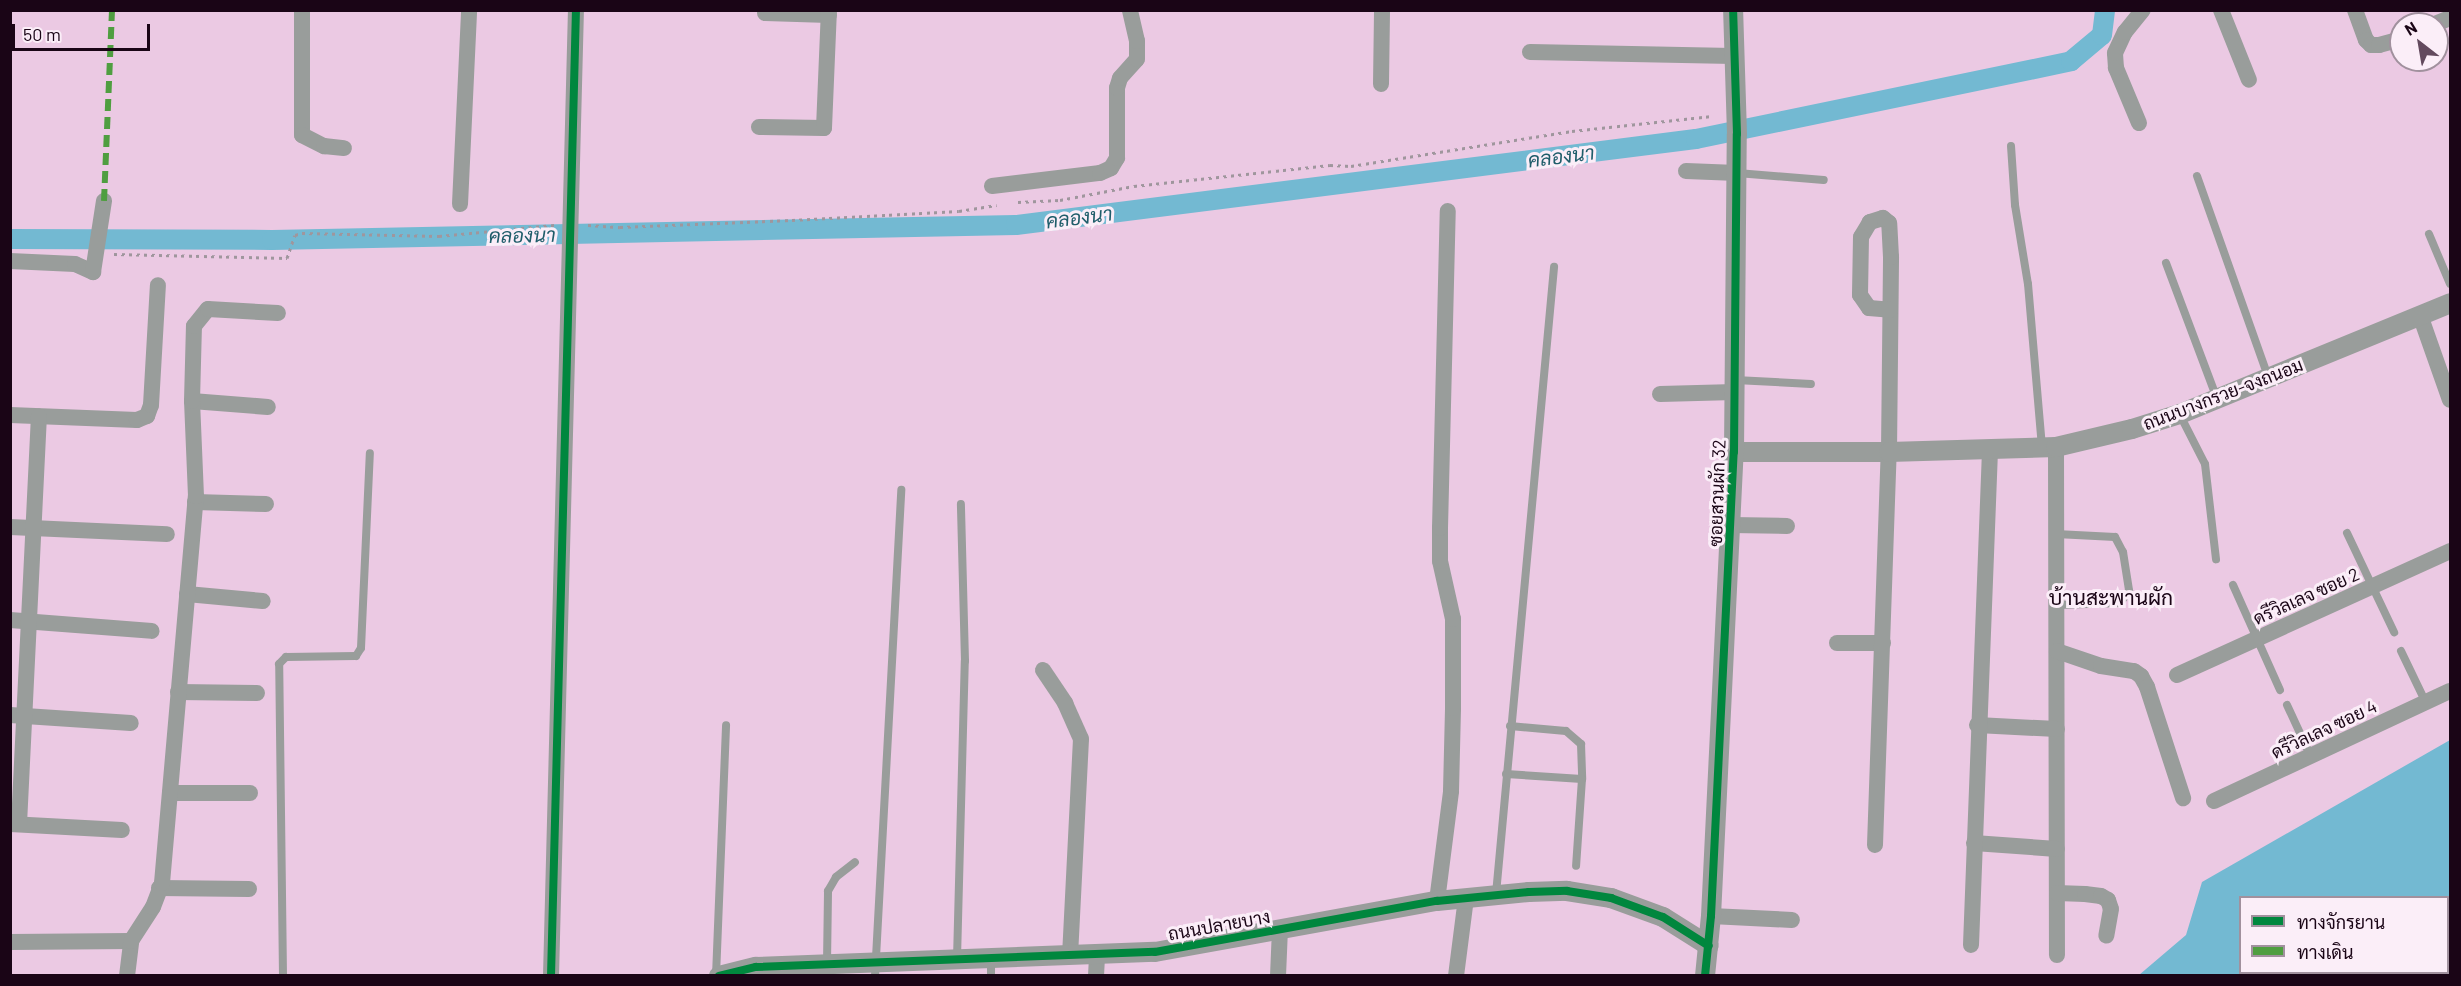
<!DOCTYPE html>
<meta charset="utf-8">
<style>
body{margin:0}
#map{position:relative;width:2461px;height:986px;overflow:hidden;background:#ebc9e3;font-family:Barlow,Sarabun,sans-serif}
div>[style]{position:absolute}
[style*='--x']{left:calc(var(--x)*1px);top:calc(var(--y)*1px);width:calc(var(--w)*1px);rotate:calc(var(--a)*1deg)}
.water>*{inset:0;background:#73b9d2}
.canal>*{height:20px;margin:-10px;padding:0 10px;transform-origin:10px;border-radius:10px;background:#73b9d2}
.path>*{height:3px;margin-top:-1.5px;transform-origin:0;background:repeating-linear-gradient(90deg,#9f969d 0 3px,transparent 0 7.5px)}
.service>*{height:8px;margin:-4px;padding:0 4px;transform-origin:4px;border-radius:4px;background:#999d9b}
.minor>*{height:16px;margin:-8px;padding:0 8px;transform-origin:8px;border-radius:8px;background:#999d9b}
.tertiary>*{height:20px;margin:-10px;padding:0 10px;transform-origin:10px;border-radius:10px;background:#999d9b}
.minor-bridge>*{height:16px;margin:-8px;padding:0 8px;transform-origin:8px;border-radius:8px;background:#999d9b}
.quiet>*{height:6px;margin-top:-3px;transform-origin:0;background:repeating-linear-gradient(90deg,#4f9e40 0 12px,transparent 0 18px)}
.cycleway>*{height:8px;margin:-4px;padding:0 4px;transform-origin:4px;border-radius:4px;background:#00873e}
span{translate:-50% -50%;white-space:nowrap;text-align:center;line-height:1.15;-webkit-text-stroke:6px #fbeef8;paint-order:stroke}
.street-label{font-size:18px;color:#1a0516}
.water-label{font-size:20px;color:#1f5d6a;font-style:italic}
.quarter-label{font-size:21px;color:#1a0516}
.frame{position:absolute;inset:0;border:12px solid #1a0516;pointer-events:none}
.legend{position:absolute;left:2239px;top:896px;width:210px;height:78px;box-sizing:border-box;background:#fbeef8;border:2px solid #a1919e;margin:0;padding:8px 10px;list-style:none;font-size:18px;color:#1a0516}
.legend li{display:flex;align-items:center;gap:12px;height:30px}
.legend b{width:30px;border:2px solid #a1919e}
.north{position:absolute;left:2389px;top:12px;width:60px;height:60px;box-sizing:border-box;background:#fbeef8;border:2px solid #a1919e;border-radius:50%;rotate:329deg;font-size:16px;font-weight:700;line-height:24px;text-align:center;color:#1a0516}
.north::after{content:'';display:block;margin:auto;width:21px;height:27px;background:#634a5e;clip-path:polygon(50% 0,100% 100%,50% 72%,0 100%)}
.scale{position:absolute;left:12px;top:24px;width:138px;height:27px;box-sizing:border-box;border:3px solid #1a0516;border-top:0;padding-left:8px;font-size:18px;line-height:21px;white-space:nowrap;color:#1a0516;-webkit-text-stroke:4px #fbeef8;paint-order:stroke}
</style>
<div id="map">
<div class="water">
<i style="clip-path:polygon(2450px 740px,2450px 959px,2448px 961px,2448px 898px,2240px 898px,2240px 972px,2423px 973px,2417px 976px,2139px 975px,2186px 935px,2202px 882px)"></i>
</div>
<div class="canal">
<i style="--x:10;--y:239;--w:262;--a:0.2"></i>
<i style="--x:272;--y:240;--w:744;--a:-1.16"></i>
<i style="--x:1016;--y:225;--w:685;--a:-7.21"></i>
<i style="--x:1696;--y:139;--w:383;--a:-11.7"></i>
<i style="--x:2071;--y:61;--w:40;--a:-40"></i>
<i style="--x:2102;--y:35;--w:25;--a:-83"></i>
</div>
<div class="path">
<i style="--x:1018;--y:202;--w:42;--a:-2.7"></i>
<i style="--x:1060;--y:200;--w:75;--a:-10.7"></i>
<i style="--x:1134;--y:186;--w:197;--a:-6.1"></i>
<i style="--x:1330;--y:165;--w:21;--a:3"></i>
<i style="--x:1351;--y:166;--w:224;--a:-9"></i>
<i style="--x:1572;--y:131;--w:141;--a:-6.1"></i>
<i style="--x:588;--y:225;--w:32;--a:4"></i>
<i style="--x:620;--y:227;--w:172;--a:-2.3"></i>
<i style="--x:792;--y:220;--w:167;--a:-3.1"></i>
<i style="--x:959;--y:211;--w:38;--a:-9"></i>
<i style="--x:114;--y:254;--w:173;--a:1.3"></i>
<i style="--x:287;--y:258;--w:24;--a:-71"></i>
<i style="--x:295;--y:235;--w:7;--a:-16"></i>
<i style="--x:302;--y:233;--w:137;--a:1.3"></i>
<i style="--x:439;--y:236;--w:116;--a:-5.5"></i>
</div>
<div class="service">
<i style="--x:2011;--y:146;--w:59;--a:86.1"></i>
<i style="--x:2015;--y:205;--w:80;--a:80.7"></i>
<i style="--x:2028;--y:284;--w:165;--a:85.1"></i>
<i style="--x:1737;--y:173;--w:87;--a:4.6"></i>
<i style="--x:2197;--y:176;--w:213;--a:70.5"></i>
<i style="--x:2429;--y:234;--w:54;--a:67.2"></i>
<i style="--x:2166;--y:263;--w:145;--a:69.4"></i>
<i style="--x:1735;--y:380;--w:76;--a:3"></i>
<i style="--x:2180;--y:415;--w:55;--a:63"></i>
<i style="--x:2205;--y:464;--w:96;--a:83.4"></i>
<i style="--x:2347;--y:533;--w:110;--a:64.6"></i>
<i style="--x:2056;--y:534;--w:59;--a:2.9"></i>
<i style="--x:2115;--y:537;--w:17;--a:62"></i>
<i style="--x:2123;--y:552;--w:39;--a:81"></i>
<i style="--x:2129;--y:591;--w:15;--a:127"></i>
<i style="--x:2120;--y:603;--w:63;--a:178.2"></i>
<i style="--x:2233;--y:585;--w:115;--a:65.9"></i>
<i style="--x:2401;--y:651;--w:58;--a:64.3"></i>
<i style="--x:2287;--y:705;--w:57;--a:65.2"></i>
<i style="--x:1510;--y:726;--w:56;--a:5.1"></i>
<i style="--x:1566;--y:731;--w:20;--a:41"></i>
<i style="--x:1581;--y:744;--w:35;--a:88"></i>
<i style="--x:1582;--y:779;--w:87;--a:93.9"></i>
<i style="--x:1506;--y:774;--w:76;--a:3.8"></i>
<i style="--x:1496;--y:894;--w:630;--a:-84.71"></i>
<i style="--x:957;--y:959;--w:298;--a:-88.5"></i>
<i style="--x:965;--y:661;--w:157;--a:-91.5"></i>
<i style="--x:991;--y:959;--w:17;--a:90"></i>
<i style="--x:827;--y:964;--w:73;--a:-89.2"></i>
<i style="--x:828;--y:891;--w:16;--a:-60"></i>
<i style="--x:836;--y:877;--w:24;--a:-38"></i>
<i style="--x:283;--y:976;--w:312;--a:-90.7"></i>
<i style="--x:279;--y:664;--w:10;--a:-45"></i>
<i style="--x:286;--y:657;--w:70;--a:-0.8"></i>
<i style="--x:356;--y:656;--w:9;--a:-58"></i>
<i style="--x:361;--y:648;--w:195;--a:-87.4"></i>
<i style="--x:716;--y:976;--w:251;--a:-87.7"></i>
<i style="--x:875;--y:976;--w:487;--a:-86.9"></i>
</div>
<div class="minor">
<i style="--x:302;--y:10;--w:125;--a:90"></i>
<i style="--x:302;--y:135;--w:25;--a:27"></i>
<i style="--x:324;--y:146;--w:20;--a:6"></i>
<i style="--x:2221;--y:10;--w:75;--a:68.2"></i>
<i style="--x:2355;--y:10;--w:32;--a:70"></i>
<i style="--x:2366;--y:40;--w:7;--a:45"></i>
<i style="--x:2371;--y:45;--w:8;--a:0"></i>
<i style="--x:2379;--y:45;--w:23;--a:-15"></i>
<i style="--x:765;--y:13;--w:64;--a:1.8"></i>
<i style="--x:2435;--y:24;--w:16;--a:-22"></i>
<i style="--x:1530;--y:52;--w:203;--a:1.1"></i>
<i style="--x:1381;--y:84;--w:74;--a:-89.2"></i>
<i style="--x:2139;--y:123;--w:60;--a:-112.7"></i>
<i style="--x:2116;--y:68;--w:15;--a:-94"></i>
<i style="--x:2115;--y:53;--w:23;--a:-65"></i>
<i style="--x:2125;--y:32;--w:28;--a:-51"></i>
<i style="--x:759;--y:127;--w:65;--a:0.9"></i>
<i style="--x:824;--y:128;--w:118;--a:-87.6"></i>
<i style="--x:1686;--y:171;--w:51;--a:2.2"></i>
<i style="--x:992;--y:186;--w:109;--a:-6.9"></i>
<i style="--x:1100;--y:173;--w:12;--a:-24"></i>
<i style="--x:1111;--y:168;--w:12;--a:-59"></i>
<i style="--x:1117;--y:158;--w:70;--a:-90"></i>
<i style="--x:1117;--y:88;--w:10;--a:-73"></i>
<i style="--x:1120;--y:78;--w:25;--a:-48"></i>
<i style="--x:1137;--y:59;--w:18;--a:-90"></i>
<i style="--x:1137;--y:41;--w:32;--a:-103"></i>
<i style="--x:460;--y:204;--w:194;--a:-87.3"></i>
<i style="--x:10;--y:261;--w:65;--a:2.6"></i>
<i style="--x:75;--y:264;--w:20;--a:24"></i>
<i style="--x:2420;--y:315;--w:90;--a:70.6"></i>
<i style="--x:1660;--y:394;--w:75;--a:-1.5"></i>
<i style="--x:192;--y:401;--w:76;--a:4.5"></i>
<i style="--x:10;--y:415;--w:127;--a:2.3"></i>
<i style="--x:137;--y:420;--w:11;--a:-22"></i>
<i style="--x:147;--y:416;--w:12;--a:-70"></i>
<i style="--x:151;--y:405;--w:120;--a:-86.7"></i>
<i style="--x:2056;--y:447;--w:508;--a:89.89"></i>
<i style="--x:195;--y:502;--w:71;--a:1.6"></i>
<i style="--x:1731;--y:525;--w:56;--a:1"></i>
<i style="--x:10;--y:527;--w:157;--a:2.6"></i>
<i style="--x:187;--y:594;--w:76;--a:5.3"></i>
<i style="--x:10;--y:620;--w:142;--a:4.4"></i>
<i style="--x:1837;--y:643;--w:46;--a:0"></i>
<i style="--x:2057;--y:651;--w:46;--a:18.8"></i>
<i style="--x:2101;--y:666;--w:33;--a:9"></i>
<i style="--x:2134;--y:671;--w:9;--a:36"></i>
<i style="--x:2141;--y:676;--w:13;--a:61"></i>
<i style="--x:2147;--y:687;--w:117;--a:72"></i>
<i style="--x:1043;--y:670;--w:40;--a:56"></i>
<i style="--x:1065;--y:703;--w:39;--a:66"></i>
<i style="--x:1081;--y:739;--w:216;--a:92.9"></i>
<i style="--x:2177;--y:675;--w:300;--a:-24.4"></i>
<i style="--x:178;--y:692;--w:79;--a:0.7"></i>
<i style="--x:10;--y:715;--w:121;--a:3.8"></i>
<i style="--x:1977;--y:725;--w:80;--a:2.9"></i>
<i style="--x:170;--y:793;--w:80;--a:0"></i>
<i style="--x:2214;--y:801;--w:260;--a:-25"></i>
<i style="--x:10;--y:824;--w:112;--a:3.1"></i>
<i style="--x:19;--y:824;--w:408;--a:-87.2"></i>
<i style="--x:1974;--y:843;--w:83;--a:4.1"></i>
<i style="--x:1875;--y:845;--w:393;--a:-88"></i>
<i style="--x:1889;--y:452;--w:195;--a:-89.4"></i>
<i style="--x:1891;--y:257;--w:34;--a:-93"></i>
<i style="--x:1889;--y:223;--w:8;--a:-140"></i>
<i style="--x:1883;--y:218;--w:14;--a:163"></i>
<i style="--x:1870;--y:222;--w:17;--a:121"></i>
<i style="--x:1861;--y:237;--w:58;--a:91"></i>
<i style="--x:1860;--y:295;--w:16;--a:55"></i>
<i style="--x:1869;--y:308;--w:21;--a:5"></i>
<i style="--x:159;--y:888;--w:90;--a:0.6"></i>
<i style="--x:2057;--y:893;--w:28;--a:2"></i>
<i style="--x:2085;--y:894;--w:16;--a:7"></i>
<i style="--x:2101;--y:896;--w:8;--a:30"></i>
<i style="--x:2108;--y:900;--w:9;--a:72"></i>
<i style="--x:2111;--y:909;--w:27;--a:100"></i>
<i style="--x:1437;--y:901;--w:111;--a:-82.7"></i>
<i style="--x:1451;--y:791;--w:83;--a:-88.6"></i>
<i style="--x:1453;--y:708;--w:89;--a:-90"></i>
<i style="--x:1453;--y:619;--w:59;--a:-102.6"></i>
<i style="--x:1440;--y:561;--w:33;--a:-90"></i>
<i style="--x:1440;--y:528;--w:317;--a:-88.6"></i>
<i style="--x:1711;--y:916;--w:81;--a:2.8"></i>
<i style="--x:10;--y:942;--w:121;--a:-0.5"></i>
<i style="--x:1971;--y:945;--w:495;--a:-87.8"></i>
<i style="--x:127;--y:976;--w:35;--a:-83"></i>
<i style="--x:131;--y:941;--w:40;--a:-57.1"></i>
<i style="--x:153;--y:907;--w:26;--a:-69"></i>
<i style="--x:162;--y:883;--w:388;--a:-85"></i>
<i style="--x:196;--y:496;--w:95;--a:-92.4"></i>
<i style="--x:192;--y:401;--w:75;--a:-88.5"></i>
<i style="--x:194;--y:326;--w:22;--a:-51"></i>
<i style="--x:208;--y:309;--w:70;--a:3.3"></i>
<i style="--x:551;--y:976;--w:966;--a:-88.52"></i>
<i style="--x:1096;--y:976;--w:22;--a:-87"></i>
<i style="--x:1278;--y:976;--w:47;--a:-87.6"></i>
<i style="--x:1456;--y:976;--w:79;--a:-82.7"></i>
</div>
<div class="tertiary">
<i style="--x:1734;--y:452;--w:155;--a:0"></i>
<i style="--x:1889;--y:452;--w:167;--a:-1.7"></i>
<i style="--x:2056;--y:447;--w:78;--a:-13.3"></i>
<i style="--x:2132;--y:429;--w:50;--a:-17.4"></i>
<i style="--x:2180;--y:414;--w:292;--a:-22.3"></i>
<i style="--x:719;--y:976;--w:38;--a:-14"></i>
<i style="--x:756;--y:967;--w:399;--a:-2.2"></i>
<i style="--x:1155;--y:952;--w:287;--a:-10.3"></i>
<i style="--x:1437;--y:901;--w:92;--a:-5.6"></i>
<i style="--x:1529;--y:892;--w:38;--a:-2"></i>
<i style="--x:1567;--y:891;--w:45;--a:9"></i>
<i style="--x:1611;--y:898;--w:55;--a:20.1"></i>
<i style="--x:1663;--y:917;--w:54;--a:32.2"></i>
<i style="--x:1705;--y:976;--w:60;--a:-84.3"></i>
<i style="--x:1711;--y:916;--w:465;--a:-87.2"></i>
<i style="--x:1734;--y:452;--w:318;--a:-89.5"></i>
<i style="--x:1737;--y:134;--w:124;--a:-91.8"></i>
</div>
<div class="minor-bridge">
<i style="--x:93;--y:272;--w:72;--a:-81.2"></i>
</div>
<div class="quiet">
<i style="--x:104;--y:201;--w:191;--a:-87.6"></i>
</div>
<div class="cycleway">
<i style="--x:551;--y:976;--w:966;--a:-88.52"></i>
<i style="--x:719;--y:976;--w:38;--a:-14"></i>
<i style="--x:756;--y:967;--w:399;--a:-2.2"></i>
<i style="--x:1155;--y:952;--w:287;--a:-10.3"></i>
<i style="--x:1437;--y:901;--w:92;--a:-5.6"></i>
<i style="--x:1529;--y:892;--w:38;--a:-2"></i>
<i style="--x:1567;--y:891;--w:45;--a:9"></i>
<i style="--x:1611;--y:898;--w:55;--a:20.1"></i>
<i style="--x:1663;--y:917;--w:54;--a:32.2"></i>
<i style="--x:1705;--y:976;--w:60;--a:-84.3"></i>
<i style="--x:1711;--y:916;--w:465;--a:-87.2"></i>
<i style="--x:1734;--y:452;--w:318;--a:-89.5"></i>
<i style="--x:1737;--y:134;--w:124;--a:-91.8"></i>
</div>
<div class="street-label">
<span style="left:2223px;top:394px;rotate:-21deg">ถนนบางกรวย-จงถนอม</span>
<span style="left:1717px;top:493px;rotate:-88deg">ซอยสวนผัก 32</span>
<span style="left:2306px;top:596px;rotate:-24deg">ดรีวิลเลจ ซอย 2</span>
<span style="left:2324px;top:729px;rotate:-25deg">ดรีวิลเลจ ซอย 4</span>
<span style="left:1219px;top:925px;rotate:-10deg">ถนนปลายบาง</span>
</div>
<div class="water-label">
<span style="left:1561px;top:156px;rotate:-7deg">คลองนา</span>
<span style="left:1079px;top:217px;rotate:-7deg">คลองนา</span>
<span style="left:522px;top:235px;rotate:-1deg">คลองนา</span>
</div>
<div class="quarter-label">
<span style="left:2111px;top:597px">บ้านสะพานผัก</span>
</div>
<div class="frame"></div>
<ul class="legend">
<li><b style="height:8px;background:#00873e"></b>ทางจักรยาน</li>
<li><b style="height:8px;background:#4f9e40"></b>ทางเดิน</li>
</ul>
<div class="north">N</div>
<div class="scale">50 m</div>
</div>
